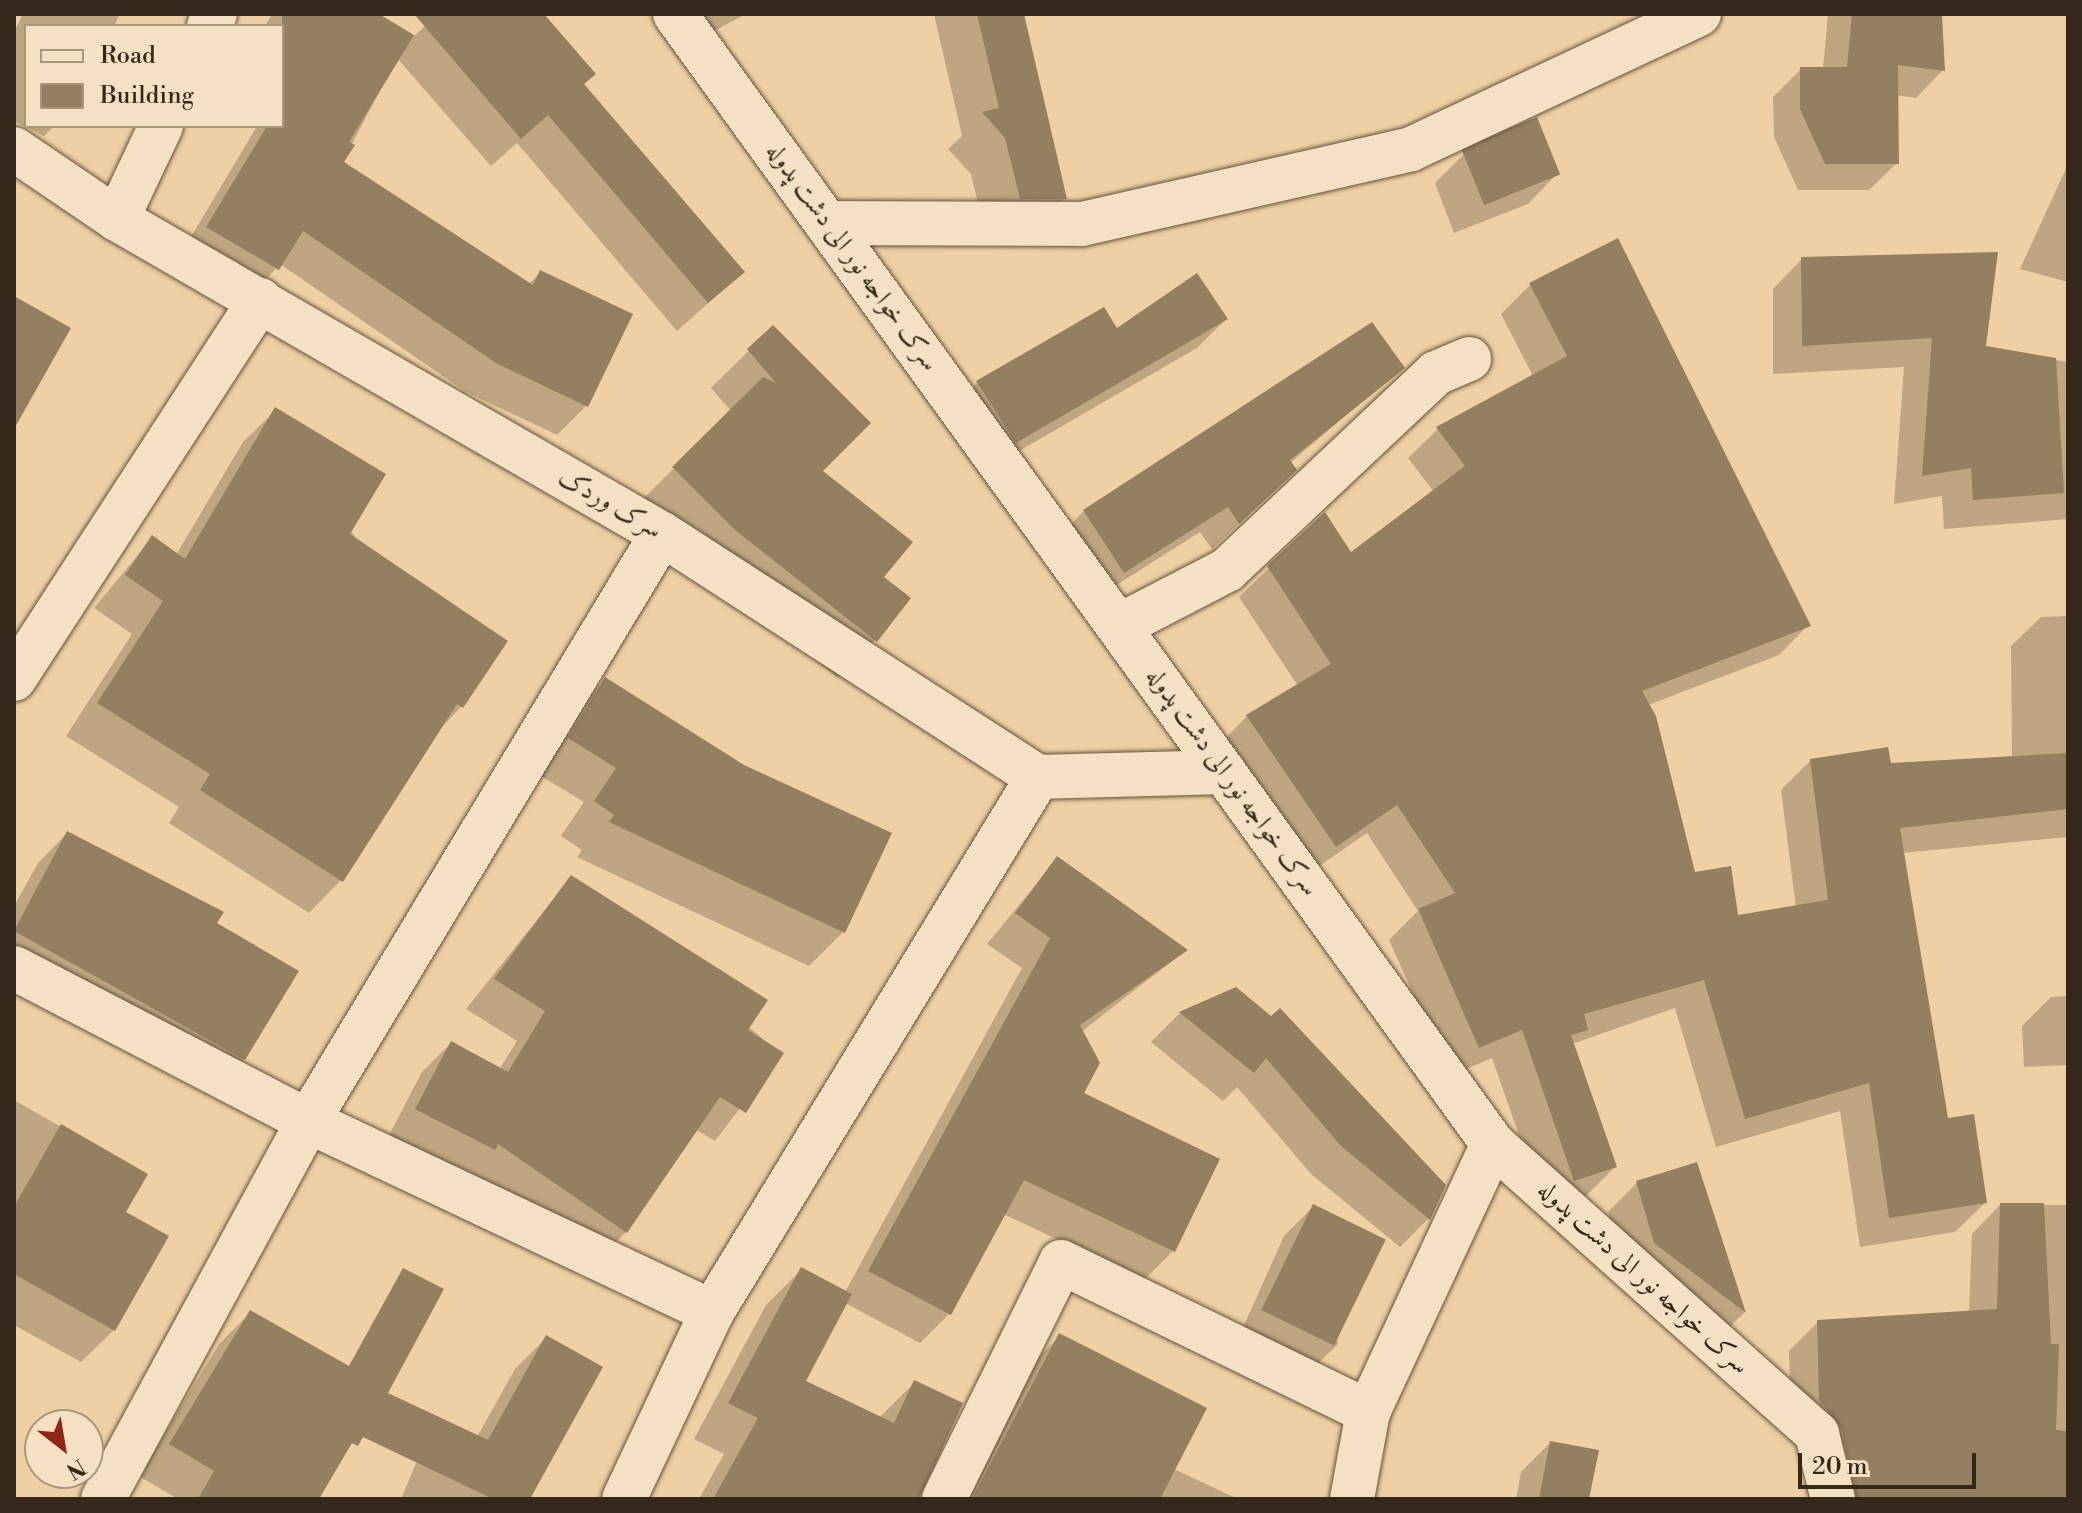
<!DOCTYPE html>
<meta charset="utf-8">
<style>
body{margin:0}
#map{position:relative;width:2082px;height:1513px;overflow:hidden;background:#eed0a3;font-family:"Libre Bodoni",Amiri,serif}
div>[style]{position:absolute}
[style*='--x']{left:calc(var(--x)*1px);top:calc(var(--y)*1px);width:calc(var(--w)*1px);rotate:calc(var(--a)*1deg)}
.shadow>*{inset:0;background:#0003}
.building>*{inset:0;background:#957f61;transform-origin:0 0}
.roads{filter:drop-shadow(0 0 2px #63523c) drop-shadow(0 0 2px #63523c)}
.minor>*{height:44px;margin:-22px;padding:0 22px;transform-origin:22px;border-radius:22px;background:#f4e0c3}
.secondary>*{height:44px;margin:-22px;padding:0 22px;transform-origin:22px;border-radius:22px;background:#f4e0c3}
span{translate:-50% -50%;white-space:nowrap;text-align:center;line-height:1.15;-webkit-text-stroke:8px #f4e0c3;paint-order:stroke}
.street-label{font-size:26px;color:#35281a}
.frame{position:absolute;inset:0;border:16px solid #35281a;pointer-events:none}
.legend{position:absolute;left:24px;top:24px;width:260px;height:104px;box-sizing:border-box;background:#f4e0c3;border:2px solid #a8967f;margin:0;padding:10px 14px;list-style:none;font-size:24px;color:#35281a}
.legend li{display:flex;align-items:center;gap:16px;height:40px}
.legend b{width:40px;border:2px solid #a8967f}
.north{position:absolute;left:24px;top:1409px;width:80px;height:80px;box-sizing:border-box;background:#f4e0c3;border:2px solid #a8967f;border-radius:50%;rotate:149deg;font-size:22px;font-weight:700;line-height:32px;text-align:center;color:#35281a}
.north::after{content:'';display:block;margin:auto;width:28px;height:36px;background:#8f2418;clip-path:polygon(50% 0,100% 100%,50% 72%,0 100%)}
.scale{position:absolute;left:1798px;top:1453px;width:178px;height:36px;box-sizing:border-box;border:4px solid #35281a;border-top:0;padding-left:10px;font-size:24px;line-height:28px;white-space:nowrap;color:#35281a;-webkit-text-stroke:6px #f4e0c3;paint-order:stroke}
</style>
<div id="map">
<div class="shadow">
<i style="clip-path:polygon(23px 14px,120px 14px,114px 26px,26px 26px,26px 126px,54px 126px,44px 136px,14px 121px,14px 32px)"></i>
<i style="clip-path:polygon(272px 14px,375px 14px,413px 37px,438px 14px,541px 14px,582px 84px,743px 272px,677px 331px,517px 143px,491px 166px,397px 58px,342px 163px,528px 285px,541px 272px,586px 406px,557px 435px,466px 392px,280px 264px,248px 298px,179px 257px,257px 126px,282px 126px,282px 26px,265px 26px)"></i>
<i style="clip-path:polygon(689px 14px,746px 14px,701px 38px)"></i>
<i style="clip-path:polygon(934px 14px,1022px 14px,1065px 198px,1030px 234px,985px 233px,971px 174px,948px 149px,962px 136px)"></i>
<i style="clip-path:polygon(1828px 14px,1940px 14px,1943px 70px,1916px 98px,1896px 95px,1897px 163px,1869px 190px,1798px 190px,1774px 137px,1773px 97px,1801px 69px,1823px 69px)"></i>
<i style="clip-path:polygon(1464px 154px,1557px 174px,1528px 204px,1454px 233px,1435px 183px)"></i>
<i style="clip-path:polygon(2068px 164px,2068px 282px,2020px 269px)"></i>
<i style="clip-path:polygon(1802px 259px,1984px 348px,2068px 362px,2068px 519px,1944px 529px,1942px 496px,1894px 504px,1904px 367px,1773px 374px,1773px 289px)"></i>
<i style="clip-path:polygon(1530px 285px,1808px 625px,1779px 655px,1648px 705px,1693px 874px,1736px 917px,1796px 908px,1781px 790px,1810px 761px,1889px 766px,2012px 756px,2011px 646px,2041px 617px,2068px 616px,2068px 837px,1902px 853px,1946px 1121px,1985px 1203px,1955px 1232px,1860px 1247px,1840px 1111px,1716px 1147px,1675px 1008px,1572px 1044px,1615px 1167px,1586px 1196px,1545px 1210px,1492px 1058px,1450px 1076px,1389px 940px,1418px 911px,1367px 833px,1306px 875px,1218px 746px,1247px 716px,1298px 686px,1239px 597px,1269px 568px,1351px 555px,1434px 492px,1408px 458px,1438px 429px,1533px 376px,1501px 314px)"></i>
<i style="clip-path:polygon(1226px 319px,1197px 348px,986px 470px,948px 412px,977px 383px,1116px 331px)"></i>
<i style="clip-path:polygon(772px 328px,820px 471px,881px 578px,875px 640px,838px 678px,698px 567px,636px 506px,731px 411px,711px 388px)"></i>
<i style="clip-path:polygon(1402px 368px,1290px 463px,1267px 497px,1212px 549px,1200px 532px,1096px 598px,1057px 538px,1084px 511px)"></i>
<i style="clip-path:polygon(276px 410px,461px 707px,438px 731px,341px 880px,309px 913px,169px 823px,179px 807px,66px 736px,132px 634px,94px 608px,152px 538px,176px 555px,243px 442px)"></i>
<i style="clip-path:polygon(605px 680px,844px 931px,809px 966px,577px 857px,582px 850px,561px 836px,584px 802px,536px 773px,571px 714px)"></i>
<i style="clip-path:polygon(67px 833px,215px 924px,244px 1059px,214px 1088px,14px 976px,14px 906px,38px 863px)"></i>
<i style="clip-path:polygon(1057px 859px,1185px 951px,1081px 1032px,1081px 1094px,1173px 1251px,1144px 1280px,1003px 1214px,949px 1314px,920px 1343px,845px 1303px,803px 1382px,879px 1418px,915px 1382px,907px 1499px,699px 1499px,724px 1454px,694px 1439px,766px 1305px,801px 1270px,845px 1292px,1022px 968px,987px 944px)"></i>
<i style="clip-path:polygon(571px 877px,781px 1054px,715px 1141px,695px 1129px,626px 1232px,597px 1261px,387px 1139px,422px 1072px,451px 1043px,499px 1070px,517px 1041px,466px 1009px)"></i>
<i style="clip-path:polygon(1236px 989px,1429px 1218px,1400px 1247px,1311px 1174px,1237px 1087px,1223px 1101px,1151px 1042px,1180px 1013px)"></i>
<i style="clip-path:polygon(2068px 996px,2068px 1065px,2024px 1067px,2022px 1026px,2051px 997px)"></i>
<i style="clip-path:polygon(14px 1100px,145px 1175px,123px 1213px,114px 1330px,81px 1362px,14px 1325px)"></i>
<i style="clip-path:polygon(1695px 1165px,1744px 1313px,1715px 1341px,1626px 1272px,1608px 1212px,1637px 1183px)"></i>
<i style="clip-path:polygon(2000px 1205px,2068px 1205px,2068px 1499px,1822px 1499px,1791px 1429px,1789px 1351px,1818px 1322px,1969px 1313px,1972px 1234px)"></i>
<i style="clip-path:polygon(1314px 1206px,1338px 1344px,1308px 1373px,1237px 1341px,1284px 1236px)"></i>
<i style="clip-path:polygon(250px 1313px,316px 1499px,178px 1499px,139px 1476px,219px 1344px)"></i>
<i style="clip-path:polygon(1060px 1336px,1174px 1469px,1238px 1499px,957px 1499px,1024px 1371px)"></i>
<i style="clip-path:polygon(546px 1338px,528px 1499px,401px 1499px,419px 1456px,477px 1437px,515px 1369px)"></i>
<i style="clip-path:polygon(1550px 1443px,1587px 1499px,1516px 1499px,1521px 1472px)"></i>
</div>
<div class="building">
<i style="clip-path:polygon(282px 14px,379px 14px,414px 35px,349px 142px,355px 145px,344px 162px,533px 285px,540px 270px,633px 314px,588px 407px,496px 363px,303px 231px,279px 270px,206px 227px,267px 126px,282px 126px)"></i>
<i style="clip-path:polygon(414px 14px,544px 14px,596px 74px,584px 84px,745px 272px,708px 303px,548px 115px,521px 139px)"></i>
<i style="clip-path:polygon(977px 14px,1024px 14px,1067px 199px,1020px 199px,1005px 138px,982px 112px,999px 108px)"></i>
<i style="clip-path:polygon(1852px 14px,1942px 14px,1945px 71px,1898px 65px,1899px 164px,1825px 164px,1800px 109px,1800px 67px,1847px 67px)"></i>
<i style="left:1537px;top:117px;width:62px;height:82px;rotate:68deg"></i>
<i style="clip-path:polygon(1618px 238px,1811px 626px,1642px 691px,1656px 716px,1695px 872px,1731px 866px,1738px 915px,1828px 900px,1810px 759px,1888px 747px,1891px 763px,2068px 753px,2068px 809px,1900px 828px,1948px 1118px,1974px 1114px,1987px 1203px,1889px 1218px,1869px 1083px,1745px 1119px,1704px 980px,1584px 1014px,1588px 1030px,1571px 1035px,1617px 1167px,1574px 1181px,1522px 1030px,1479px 1048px,1418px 909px,1455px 893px,1397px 805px,1336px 847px,1246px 715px,1331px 664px,1267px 566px,1325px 512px,1351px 552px,1465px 466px,1436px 427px,1567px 356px,1529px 283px)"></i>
<i style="clip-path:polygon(1998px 252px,1986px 346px,2056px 358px,2064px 493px,1973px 500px,1971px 468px,1922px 476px,1932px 338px,1802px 346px,1801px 257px)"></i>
<i style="clip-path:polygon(1197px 273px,1228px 319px,1016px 443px,976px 381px,1104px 307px,1117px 328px)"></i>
<i style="clip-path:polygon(14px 296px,71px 328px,14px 429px)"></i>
<i style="clip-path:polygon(1372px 322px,1405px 368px,1290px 460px,1297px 470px,1239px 524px,1228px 507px,1124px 573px,1083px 510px)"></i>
<i style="clip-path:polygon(773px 325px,871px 423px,823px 471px,913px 542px,884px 577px,911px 598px,877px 642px,735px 530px,672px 467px,763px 377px,776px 383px,747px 349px)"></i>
<i style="clip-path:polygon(275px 407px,386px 474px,350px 534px,508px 641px,463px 708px,457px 704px,343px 882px,200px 790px,210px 774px,97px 703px,163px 601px,125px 575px,152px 535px,185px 559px)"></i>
<i style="clip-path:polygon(605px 677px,744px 765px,892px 833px,845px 933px,609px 822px,614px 815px,594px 801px,616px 768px,568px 738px)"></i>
<i style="clip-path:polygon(67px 831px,224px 912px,217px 923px,299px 971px,245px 1060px,14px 931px)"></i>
<i style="clip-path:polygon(1057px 856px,1188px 950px,1080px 1025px,1100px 1063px,1084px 1093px,1220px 1159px,1175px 1252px,1024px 1180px,951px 1315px,868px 1271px,1050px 938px,1015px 913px)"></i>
<i style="clip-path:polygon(571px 875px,768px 1000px,748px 1030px,784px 1053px,746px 1113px,720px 1097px,627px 1233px,498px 1144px,495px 1150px,415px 1109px,451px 1041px,508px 1072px,545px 1011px,494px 979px)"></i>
<i style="clip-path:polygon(1236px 987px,1271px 1016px,1280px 1008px,1446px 1185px,1430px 1220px,1340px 1145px,1266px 1058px,1254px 1073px,1179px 1012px)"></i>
<i style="clip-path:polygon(61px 1124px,148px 1174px,126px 1212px,169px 1236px,115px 1331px,14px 1274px,14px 1207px)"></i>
<i style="clip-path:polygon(1697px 1162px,1746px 1313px,1654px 1243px,1636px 1181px)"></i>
<i style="clip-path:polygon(2000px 1203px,2044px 1203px,2051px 1344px,2059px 1344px,2056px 1430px,2068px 1431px,2068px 1499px,1857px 1499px,1841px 1428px,1819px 1400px,1817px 1320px,1997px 1309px)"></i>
<i style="left:1313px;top:1204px;width:81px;height:118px;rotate:26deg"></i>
<i style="clip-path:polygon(801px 1267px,852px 1294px,806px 1381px,894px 1423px,914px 1380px,963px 1403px,919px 1499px,713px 1499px,758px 1418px,728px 1403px)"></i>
<i style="clip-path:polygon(403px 1268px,444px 1289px,388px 1393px,488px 1440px,546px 1335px,603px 1367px,530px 1499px,493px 1499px,363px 1437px,358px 1446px,352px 1443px,319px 1499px,198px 1499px,214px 1471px,169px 1444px,250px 1310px,349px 1366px)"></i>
<i style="clip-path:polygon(1059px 1333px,1207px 1408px,1160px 1499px,972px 1499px)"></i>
<i style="clip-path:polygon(1550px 1441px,1599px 1450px,1589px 1499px,1539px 1499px)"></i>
</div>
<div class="roads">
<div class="minor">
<i style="--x:209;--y:26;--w:13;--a:-63"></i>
<i style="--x:14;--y:149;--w:125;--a:34.2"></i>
<i style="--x:117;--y:219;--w:629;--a:30.03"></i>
<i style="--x:662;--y:534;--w:448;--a:32.9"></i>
<i style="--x:1038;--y:777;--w:186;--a:-1.5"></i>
<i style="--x:117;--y:219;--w:103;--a:-64.7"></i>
<i style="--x:827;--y:223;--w:255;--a:0.2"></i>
<i style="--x:1082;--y:224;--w:337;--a:-12.8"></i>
<i style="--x:1411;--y:149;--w:318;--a:-25.1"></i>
<i style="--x:1119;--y:626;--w:122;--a:-27.4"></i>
<i style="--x:1227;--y:570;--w:287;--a:-43.3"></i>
<i style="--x:1436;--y:373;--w:36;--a:-23"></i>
<i style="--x:14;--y:679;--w:452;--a:-57"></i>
<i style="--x:14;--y:968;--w:331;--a:27.5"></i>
<i style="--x:308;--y:1121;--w:447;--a:25.3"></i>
<i style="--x:103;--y:1499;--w:430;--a:-61.5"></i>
<i style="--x:308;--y:1121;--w:685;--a:-58.91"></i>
<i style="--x:624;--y:1499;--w:207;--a:-64.8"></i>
<i style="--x:712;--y:1312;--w:626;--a:-58.64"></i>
<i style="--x:944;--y:1499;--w:264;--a:-63.7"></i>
<i style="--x:1061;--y:1262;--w:342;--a:26"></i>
<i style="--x:1352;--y:1499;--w:88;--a:-79.6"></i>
<i style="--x:1368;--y:1412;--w:296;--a:-65"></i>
</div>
<div class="secondary">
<i style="--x:675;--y:14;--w:1395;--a:54.1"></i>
<i style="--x:1493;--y:1144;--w:435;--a:41.8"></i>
<i style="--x:1817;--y:1434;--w:67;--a:76.2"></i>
</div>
</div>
<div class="street-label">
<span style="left:852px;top:257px;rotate:54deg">سرک خواجه نور الی دشت پدوله</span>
<span style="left:610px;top:504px;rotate:30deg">سرک وردک</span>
<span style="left:1232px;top:782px;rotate:54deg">سرک خواجه نور الی دشت پدوله</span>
<span style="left:1643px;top:1278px;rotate:42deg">سرک خواجه نور الی دشت پدوله</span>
</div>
<div class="frame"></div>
<ul class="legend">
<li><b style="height:10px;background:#f4e0c3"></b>Road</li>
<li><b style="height:22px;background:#957f61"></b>Building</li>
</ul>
<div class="north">N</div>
<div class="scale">20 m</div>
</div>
